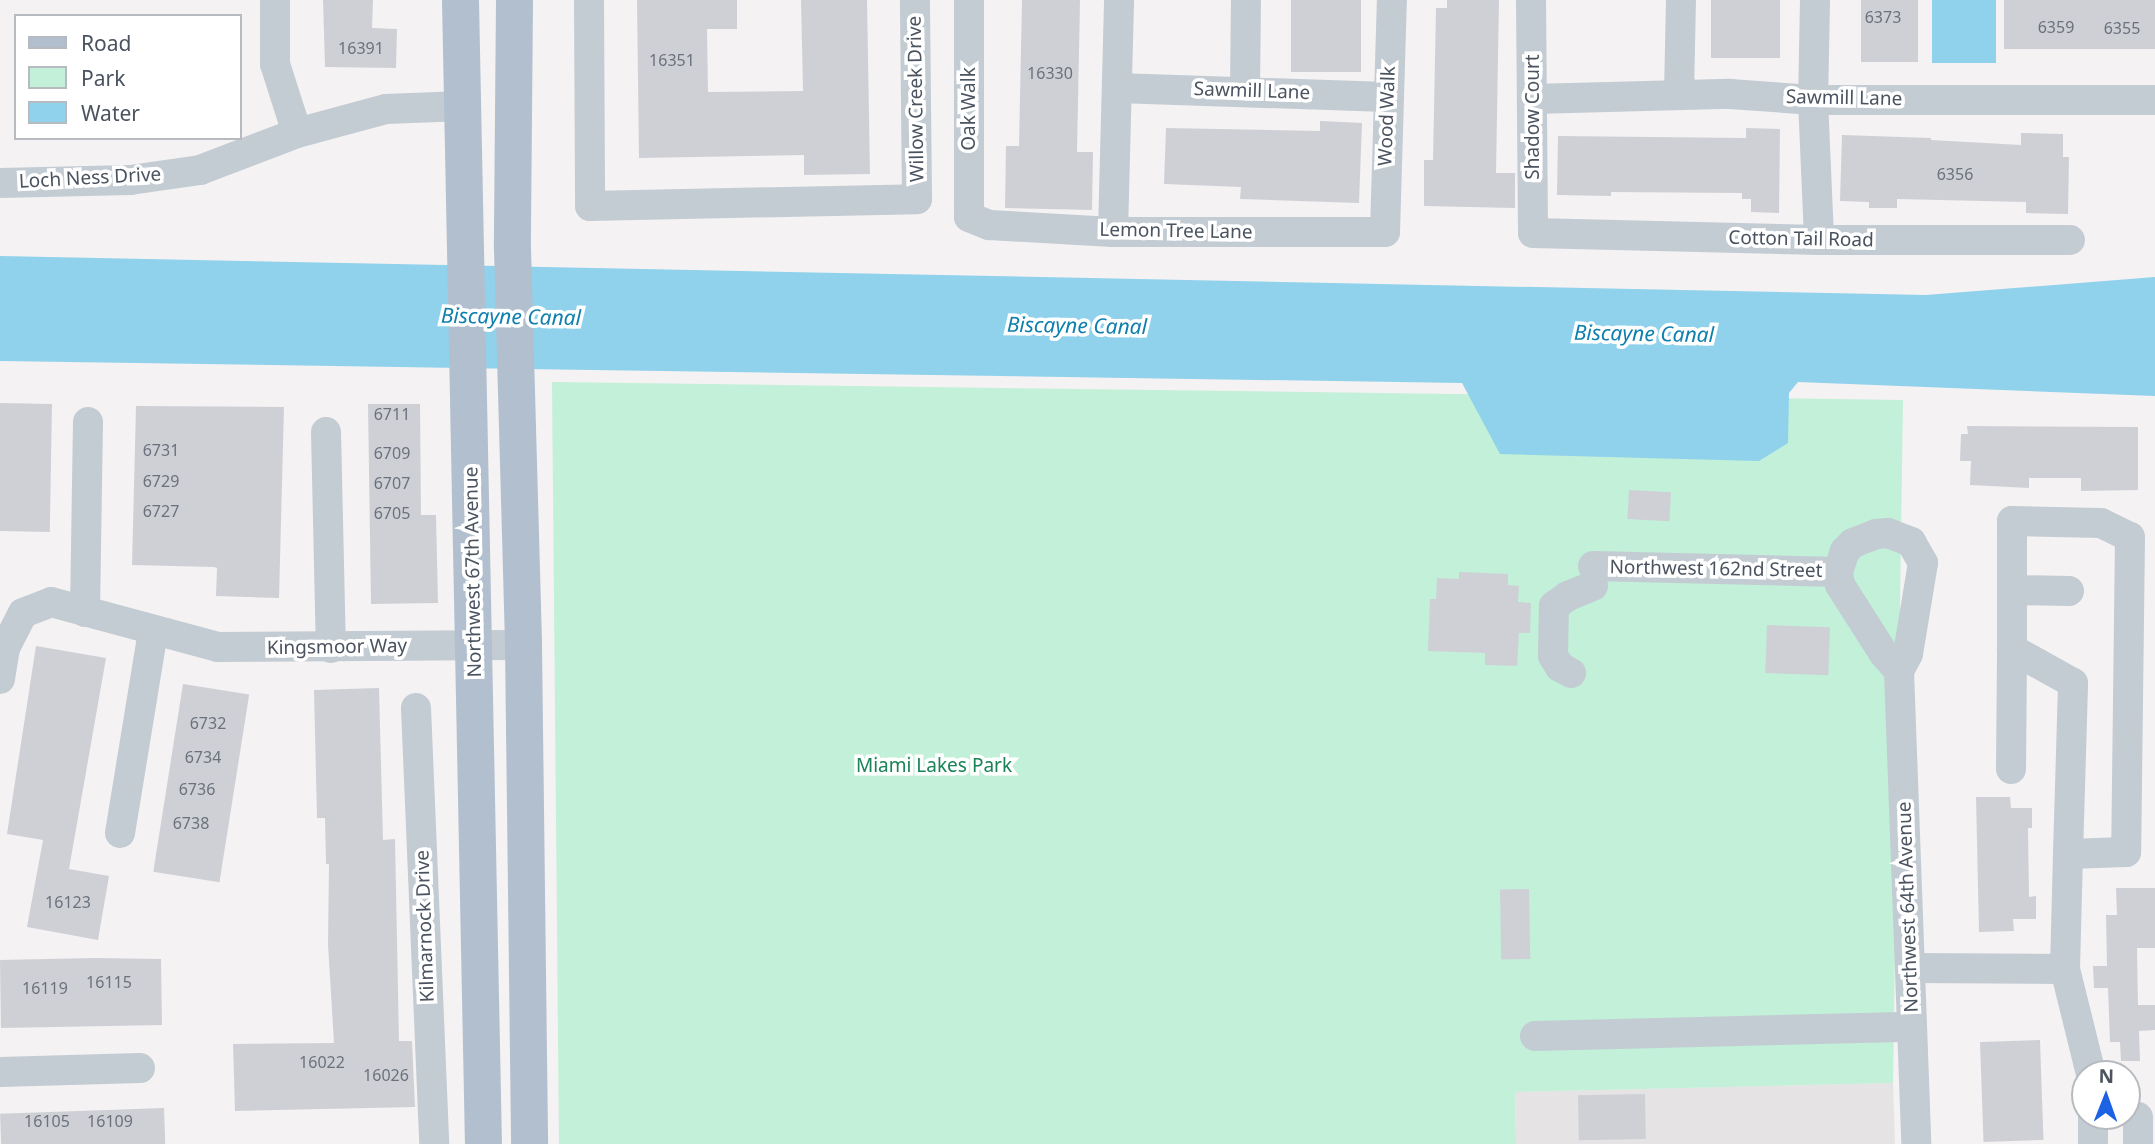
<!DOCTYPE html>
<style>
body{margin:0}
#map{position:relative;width:2155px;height:1144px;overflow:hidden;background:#f4f2f2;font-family:"Noto Sans",sans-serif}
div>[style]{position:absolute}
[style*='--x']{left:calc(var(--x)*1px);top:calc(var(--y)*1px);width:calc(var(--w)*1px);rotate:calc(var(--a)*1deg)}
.education>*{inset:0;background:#e5e3e4}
.green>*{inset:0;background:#c2f0d8}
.water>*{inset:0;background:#90d1ec;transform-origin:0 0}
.building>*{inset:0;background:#cfd0d6;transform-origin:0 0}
.minor>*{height:30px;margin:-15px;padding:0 15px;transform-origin:15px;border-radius:15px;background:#c3cbd3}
.major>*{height:37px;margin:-18.5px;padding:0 18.5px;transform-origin:18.5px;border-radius:18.5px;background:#b2bfcf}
span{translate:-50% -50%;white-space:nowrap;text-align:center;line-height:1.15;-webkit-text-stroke:7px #fff;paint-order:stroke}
.number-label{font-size:16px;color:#6b727d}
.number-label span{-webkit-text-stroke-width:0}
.street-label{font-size:19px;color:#4a535f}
.park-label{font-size:19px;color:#198256}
.water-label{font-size:21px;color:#0f7fad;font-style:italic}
.legend{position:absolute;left:14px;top:14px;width:228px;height:126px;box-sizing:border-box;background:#fff;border:2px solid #b7babf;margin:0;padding:9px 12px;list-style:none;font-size:21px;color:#4a535f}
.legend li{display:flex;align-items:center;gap:14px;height:35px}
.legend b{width:35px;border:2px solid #b7babf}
.north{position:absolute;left:2071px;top:1060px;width:70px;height:70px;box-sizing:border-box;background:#fff;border:2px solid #b7babf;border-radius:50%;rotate:1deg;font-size:19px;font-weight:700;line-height:28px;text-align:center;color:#4a535f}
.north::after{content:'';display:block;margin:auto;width:24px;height:32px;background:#1c62e3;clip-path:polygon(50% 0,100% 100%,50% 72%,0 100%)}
</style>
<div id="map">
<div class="education">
<i style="clip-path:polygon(1893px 1083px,1895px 1144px,1516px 1144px,1515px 1092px)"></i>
</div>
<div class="green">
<i style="clip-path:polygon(552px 382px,1903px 400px,1893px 1083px,1515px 1092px,1516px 1144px,559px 1144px)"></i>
</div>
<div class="water">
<i style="left:1932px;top:0;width:64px;height:63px"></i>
<i style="clip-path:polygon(0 256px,1926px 295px,2155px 277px,2155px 396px,1798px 382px,1789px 393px,1788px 443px,1759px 461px,1500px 454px,1462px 383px,0 361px)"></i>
</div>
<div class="building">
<i style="clip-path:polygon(323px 0,373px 0,372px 28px,397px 29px,396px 68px,325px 67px)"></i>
<i style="clip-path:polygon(637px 0,737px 0,737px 29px,707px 29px,708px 92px,803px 91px,801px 0,867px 0,870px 174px,804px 175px,804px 155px,639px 158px)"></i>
<i style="clip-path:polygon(1022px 0,1080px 0,1077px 152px,1093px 152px,1092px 210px,1005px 208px,1006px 146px,1019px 146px)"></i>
<i style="left:1291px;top:0;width:70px;height:72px"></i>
<i style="clip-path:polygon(1447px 0,1499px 0,1496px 173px,1515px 173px,1515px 208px,1424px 206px,1424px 160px,1433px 160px,1436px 8px,1447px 8px)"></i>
<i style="left:1711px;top:0;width:69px;height:58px"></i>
<i style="left:1861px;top:0;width:57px;height:62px"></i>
<i style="left:2004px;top:0;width:151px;height:49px"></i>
<i style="clip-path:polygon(1320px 121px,1362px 123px,1359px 203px,1240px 199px,1241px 187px,1164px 184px,1166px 128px,1320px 131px)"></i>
<i style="clip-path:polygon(1746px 128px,1780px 129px,1779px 213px,1751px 212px,1751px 199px,1742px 199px,1742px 193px,1611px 192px,1611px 196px,1557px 195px,1558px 136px,1746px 138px)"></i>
<i style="clip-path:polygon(2021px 133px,2063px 134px,2063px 157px,2069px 157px,2068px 214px,2026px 213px,2026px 202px,1897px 199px,1897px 208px,1869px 208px,1869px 202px,1840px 201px,1842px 135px,1931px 138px,1931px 140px,2021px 145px)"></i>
<i style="left:0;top:403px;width:52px;height:128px;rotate:1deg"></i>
<i style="clip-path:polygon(368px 404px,420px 404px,421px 515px,436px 515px,438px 603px,371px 604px)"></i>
<i style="clip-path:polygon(136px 406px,284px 407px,279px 598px,216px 596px,217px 568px,214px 567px,132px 565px)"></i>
<i style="clip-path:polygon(1967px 426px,2138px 427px,2138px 490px,2081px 491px,2081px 478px,2029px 478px,2029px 488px,1970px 485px,1971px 461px,1960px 461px,1961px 434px,1968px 434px)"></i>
<i style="left:1629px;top:490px;width:42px;height:29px;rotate:3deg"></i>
<i style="clip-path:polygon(1459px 572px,1508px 574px,1508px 585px,1519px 586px,1518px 602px,1531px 603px,1530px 633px,1519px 633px,1517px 666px,1485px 665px,1485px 653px,1428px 651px,1430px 599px,1436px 599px,1437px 578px,1459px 579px)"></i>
<i style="left:1767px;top:625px;width:63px;height:48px;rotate:2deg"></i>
<i style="clip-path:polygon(36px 646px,106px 658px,69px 869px,109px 876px,98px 940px,27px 927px,43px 840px,7px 834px)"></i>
<i style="left:183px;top:684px;width:67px;height:190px;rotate:9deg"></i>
<i style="clip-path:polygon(379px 688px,383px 840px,395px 839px,399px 1041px,412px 1041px,415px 1107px,235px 1111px,233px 1044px,334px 1043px,328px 944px,329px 864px,326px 864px,325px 818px,317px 818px,314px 690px)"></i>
<i style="clip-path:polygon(1976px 797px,2010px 797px,2011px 808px,2032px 808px,2032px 828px,2028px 828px,2029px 897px,2036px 896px,2036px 919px,2013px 919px,2014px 931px,1979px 932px)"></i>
<i style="clip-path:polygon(2116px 888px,2155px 888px,2155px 948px,2137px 948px,2138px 1005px,2155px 1005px,2155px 1030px,2139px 1031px,2140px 1061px,2121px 1061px,2120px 1042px,2110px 1042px,2108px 988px,2094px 988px,2093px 966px,2107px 966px,2106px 915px,2117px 915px)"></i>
<i style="left:1529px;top:889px;width:70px;height:29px;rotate:89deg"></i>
<i style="clip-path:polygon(95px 958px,161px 959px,162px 1025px,1px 1028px,0 960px)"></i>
<i style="left:2040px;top:1040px;width:100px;height:60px;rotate:88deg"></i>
<i style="left:1645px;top:1094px;width:45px;height:67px;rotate:89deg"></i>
<i style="left:164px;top:1108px;width:36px;height:164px;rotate:88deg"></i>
</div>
<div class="minor">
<i style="--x:275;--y:0;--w:64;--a:90"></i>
<i style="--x:275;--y:64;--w:72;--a:72.3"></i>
<i style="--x:589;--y:0;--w:206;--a:89.7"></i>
<i style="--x:590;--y:206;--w:327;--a:-1.2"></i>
<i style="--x:917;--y:199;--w:199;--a:-90.6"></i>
<i style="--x:969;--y:0;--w:217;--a:90"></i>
<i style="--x:969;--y:217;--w:22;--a:22"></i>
<i style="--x:989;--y:225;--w:124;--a:3.2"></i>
<i style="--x:1113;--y:232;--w:272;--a:0"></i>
<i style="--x:1385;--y:232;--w:232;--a:-88.3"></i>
<i style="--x:1531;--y:0;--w:233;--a:89.5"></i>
<i style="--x:1533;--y:233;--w:286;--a:1.4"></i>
<i style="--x:1819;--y:240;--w:251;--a:0"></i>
<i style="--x:1815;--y:0;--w:100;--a:91.1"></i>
<i style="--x:1813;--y:100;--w:140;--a:87.5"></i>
<i style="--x:1117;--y:88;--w:270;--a:1.9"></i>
<i style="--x:1245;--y:91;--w:91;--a:-89.4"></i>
<i style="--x:1679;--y:94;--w:94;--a:-88.8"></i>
<i style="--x:1533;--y:99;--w:197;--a:-1.5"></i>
<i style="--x:1730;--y:94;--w:83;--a:4.1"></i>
<i style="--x:1813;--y:100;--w:342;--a:0"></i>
<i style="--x:0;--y:183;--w:130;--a:-1.3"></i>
<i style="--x:130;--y:180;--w:71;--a:-8.1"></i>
<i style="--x:200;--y:170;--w:104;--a:-20.9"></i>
<i style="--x:297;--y:133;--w:92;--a:-15.1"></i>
<i style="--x:386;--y:109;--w:77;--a:-2.2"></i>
<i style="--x:1113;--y:232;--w:232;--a:-88.5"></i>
<i style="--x:326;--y:432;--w:216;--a:88.7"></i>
<i style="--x:1593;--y:566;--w:245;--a:1.4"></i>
<i style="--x:2012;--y:590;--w:57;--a:1"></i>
<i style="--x:85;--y:612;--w:190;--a:-89.1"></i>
<i style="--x:1899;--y:671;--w:23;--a:-131"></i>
<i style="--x:1884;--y:654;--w:82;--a:-122.5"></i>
<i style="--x:1840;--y:585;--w:13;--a:-99"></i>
<i style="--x:1838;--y:572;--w:22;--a:-72"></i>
<i style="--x:1845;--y:551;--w:11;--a:-45"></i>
<i style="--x:1853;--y:543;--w:25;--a:-21"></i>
<i style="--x:1876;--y:534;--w:12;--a:-5"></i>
<i style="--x:1888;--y:533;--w:25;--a:21"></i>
<i style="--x:1911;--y:542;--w:24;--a:60"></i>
<i style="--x:1923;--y:563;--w:92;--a:99.4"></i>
<i style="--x:1908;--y:654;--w:19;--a:118"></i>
<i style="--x:1899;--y:671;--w:473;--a:87.9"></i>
<i style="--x:1571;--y:673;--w:13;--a:-151"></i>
<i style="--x:1560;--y:667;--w:13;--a:-122"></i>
<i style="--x:1553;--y:656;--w:50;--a:-88.9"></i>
<i style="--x:1554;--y:606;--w:17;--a:-36"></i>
<i style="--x:1568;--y:596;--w:27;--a:-22"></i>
<i style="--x:0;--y:679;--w:31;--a:-81"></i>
<i style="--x:5;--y:648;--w:39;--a:-63"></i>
<i style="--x:23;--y:613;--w:30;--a:-21"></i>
<i style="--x:51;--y:602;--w:173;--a:15.1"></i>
<i style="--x:218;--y:647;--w:305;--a:-0.4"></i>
<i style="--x:416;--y:708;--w:436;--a:87.6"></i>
<i style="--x:2011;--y:769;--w:120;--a:-89.5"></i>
<i style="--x:120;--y:833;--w:205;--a:-80.7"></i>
<i style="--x:1911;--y:968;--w:154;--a:0.4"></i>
<i style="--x:2065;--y:969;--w:115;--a:-88.5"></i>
<i style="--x:2068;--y:854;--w:171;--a:-88.3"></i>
<i style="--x:2073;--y:683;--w:70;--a:-150.9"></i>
<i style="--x:2012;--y:649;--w:128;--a:-90"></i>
<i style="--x:2012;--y:521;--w:89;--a:1.3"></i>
<i style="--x:2101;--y:523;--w:32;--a:26"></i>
<i style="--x:2130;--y:537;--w:315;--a:90.7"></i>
<i style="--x:2126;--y:852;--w:58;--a:178"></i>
<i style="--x:2065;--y:969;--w:108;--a:76.1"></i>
<i style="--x:1535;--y:1036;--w:377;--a:-1.4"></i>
<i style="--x:0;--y:1072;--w:140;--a:-1.6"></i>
<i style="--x:2093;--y:1116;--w:28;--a:90"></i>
<i style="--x:2138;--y:1117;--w:27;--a:90"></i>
</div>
<div class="major">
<i style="--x:460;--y:0;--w:1144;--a:88.85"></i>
<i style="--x:514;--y:0;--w:248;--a:90.5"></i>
<i style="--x:512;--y:248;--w:397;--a:88.4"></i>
<i style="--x:523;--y:645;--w:499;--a:89.3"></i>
</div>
<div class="number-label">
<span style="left:1883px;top:17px">6373</span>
<span style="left:2056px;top:27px">6359</span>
<span style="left:2122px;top:28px">6355</span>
<span style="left:361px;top:48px">16391</span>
<span style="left:672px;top:60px">16351</span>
<span style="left:1050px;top:73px">16330</span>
<span style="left:1955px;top:174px">6356</span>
<span style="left:392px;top:414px">6711</span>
<span style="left:161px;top:450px">6731</span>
<span style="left:392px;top:453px">6709</span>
<span style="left:161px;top:481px">6729</span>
<span style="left:392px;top:483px">6707</span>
<span style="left:161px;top:511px">6727</span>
<span style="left:392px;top:513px">6705</span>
<span style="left:208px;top:723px">6732</span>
<span style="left:203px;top:757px">6734</span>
<span style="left:197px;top:789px">6736</span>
<span style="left:191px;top:823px">6738</span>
<span style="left:68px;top:902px">16123</span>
<span style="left:109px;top:982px">16115</span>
<span style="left:45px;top:988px">16119</span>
<span style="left:322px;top:1062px">16022</span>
<span style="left:386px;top:1075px">16026</span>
<span style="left:47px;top:1121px">16105</span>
<span style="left:110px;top:1121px">16109</span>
</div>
<div class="street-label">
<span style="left:1252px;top:91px;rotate:2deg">Sawmill Lane</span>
<span style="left:1844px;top:98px;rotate:1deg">Sawmill Lane</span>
<span style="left:916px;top:99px;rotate:-91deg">Willow Creek Drive</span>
<span style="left:969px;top:109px;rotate:-90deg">Oak Walk</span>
<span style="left:1387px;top:116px;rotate:-88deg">Wood Walk</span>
<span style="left:1533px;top:117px;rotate:-90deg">Shadow Court</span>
<span style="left:90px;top:178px;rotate:-3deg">Loch Ness Drive</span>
<span style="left:1176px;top:231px;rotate:1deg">Lemon Tree Lane</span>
<span style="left:1801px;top:239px;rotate:1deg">Cotton Tail Road</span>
<span style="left:1716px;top:569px;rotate:1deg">Northwest 162nd Street</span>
<span style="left:473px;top:572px;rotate:-91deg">Northwest 67th Avenue</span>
<span style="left:337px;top:647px;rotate:-1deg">Kingsmoor Way</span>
<span style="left:1908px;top:907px;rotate:-92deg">Northwest 64th Avenue</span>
<span style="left:425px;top:926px;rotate:-92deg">Kilmarnock Drive</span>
</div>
<div class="park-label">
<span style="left:934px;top:766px">Miami Lakes Park</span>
</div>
<div class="water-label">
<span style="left:511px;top:316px;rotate:1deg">Biscayne Canal</span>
<span style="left:1077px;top:325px;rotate:1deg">Biscayne Canal</span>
<span style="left:1644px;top:333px;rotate:1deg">Biscayne Canal</span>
</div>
<ul class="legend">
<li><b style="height:9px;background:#b2bfcf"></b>Road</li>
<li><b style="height:19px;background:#c2f0d8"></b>Park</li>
<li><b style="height:19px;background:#90d1ec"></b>Water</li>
</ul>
<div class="north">N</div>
</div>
